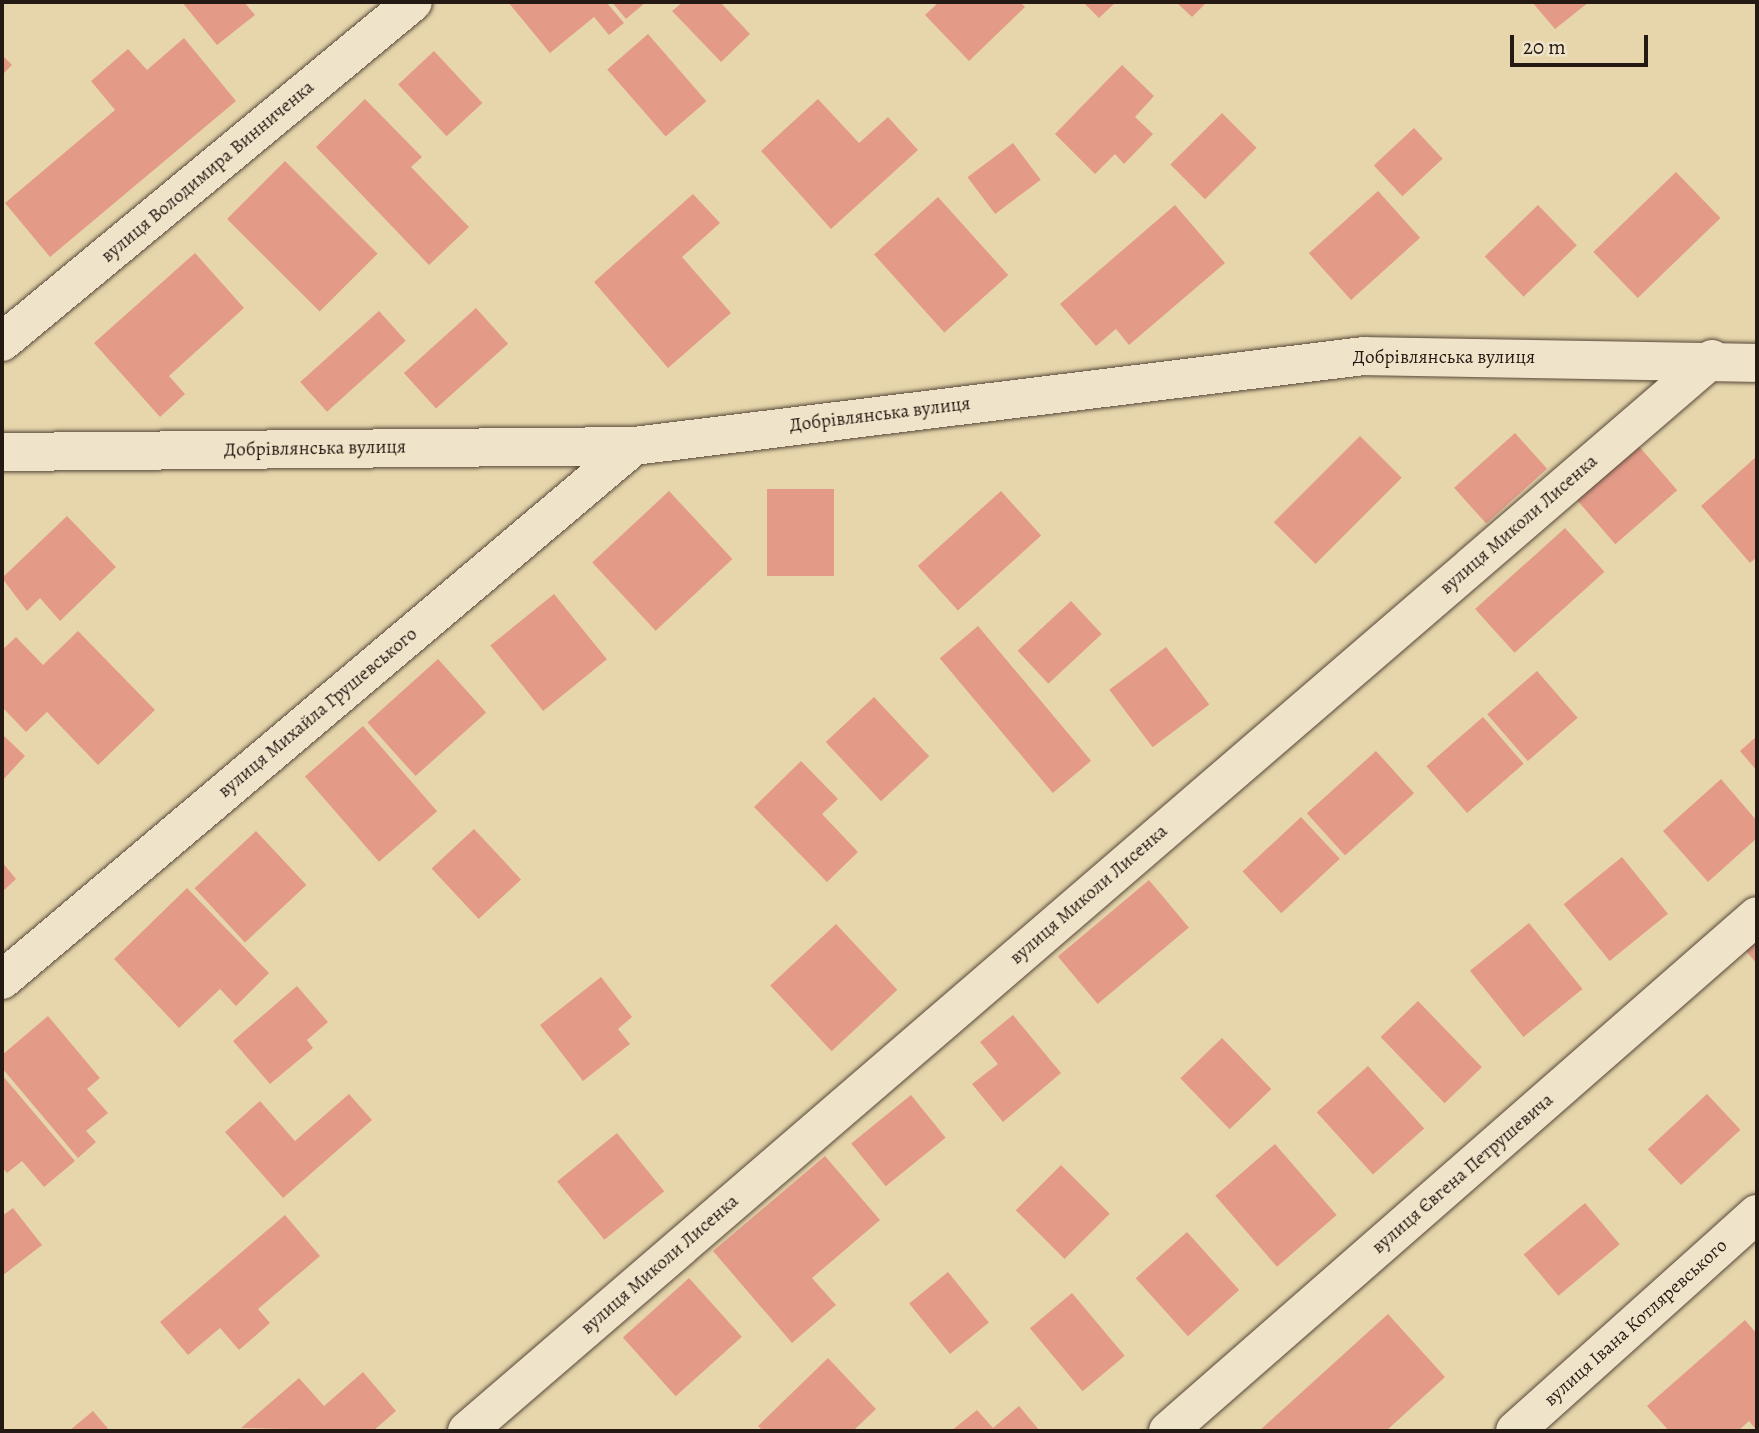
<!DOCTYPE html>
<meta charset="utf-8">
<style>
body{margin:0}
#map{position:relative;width:1759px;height:1433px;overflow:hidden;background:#e7d6ac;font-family:Alegreya,serif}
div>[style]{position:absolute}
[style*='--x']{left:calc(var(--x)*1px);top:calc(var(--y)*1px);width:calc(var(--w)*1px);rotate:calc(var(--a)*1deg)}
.building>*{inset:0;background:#e39b88;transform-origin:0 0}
.roads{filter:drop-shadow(0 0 2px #564839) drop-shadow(0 0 2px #564839)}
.minor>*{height:38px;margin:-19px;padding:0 19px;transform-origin:19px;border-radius:19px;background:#efe4c9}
span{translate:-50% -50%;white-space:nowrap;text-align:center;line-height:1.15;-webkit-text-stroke:5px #efe4c9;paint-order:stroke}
.street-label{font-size:19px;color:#251913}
.frame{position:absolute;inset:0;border:4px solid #251913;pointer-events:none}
.scale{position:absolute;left:1510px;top:35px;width:138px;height:32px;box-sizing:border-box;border:4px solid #251913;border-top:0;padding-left:9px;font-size:21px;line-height:24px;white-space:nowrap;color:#251913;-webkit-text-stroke:5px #efe4c9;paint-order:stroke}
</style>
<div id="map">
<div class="building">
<i style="clip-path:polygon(182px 2px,244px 2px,255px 15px,217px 45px)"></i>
<i style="clip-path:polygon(508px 2px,606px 2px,624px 23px,609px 35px,594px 17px,550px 53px)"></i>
<i style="clip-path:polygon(612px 2px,646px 2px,626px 19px)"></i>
<i style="clip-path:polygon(683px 2px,720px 2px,750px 34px,721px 62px,672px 11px)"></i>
<i style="clip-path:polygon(939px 2px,1020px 2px,1025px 7px,969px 61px,925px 15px)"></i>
<i style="clip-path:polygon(1083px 2px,1116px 2px,1099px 18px)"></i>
<i style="clip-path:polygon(1176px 2px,1207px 2px,1192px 17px)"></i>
<i style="clip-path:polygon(1532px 2px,1589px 2px,1555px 29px)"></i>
<i style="left:648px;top:34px;width:89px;height:54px;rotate:49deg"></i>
<i style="clip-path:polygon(184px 38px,236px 101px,50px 257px,5px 203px,115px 110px,91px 81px,128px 49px,147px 70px)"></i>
<i style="left:434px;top:51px;width:71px;height:49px;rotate:47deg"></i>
<i style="clip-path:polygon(2px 55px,12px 65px,2px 75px)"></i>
<i style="clip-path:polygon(1122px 65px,1154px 96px,1135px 117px,1153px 134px,1124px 164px,1115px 154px,1095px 174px,1055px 134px)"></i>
<i style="clip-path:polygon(365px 99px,422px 157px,411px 167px,469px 227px,429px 265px,316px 147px)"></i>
<i style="clip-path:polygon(818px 99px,859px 143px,888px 117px,918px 150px,831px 229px,761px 151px)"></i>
<i style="left:1222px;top:113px;width:49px;height:73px;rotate:45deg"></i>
<i style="left:1414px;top:128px;width:42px;height:55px;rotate:47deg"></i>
<i style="left:1013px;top:143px;width:46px;height:57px;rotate:53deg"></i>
<i style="left:285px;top:161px;width:131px;height:82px;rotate:45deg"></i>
<i style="left:1676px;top:172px;width:64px;height:115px;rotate:46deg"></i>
<i style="left:1378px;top:191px;width:63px;height:93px;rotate:48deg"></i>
<i style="clip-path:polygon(693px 194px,720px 223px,682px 257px,731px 313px,668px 368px,594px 282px)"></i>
<i style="left:938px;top:197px;width:105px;height:86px;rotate:48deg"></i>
<i style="clip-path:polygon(1175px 205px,1225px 263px,1129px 345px,1116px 329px,1096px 346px,1060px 304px)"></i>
<i style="left:1538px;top:205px;width:56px;height:74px;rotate:46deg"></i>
<i style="clip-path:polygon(195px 253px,244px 308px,169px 376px,185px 394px,160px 417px,94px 343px)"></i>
<i style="left:476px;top:308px;width:48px;height:97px;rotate:48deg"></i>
<i style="left:379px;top:311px;width:40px;height:106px;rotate:48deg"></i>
<i style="left:1515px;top:433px;width:48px;height:82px;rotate:48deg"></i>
<i style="left:1360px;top:436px;width:59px;height:122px;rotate:45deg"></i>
<i style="left:1630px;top:436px;width:72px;height:82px;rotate:49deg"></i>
<i style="clip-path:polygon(1757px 456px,1757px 557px,1750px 563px,1701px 506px)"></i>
<i style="left:834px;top:489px;width:87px;height:67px;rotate:90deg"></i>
<i style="left:669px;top:491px;width:93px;height:105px;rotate:47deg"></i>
<i style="left:1001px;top:491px;width:60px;height:112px;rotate:48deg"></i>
<i style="clip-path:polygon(67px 516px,116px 567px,60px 621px,40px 598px,27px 611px,2px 578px)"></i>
<i style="left:1565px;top:528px;width:59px;height:121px;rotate:48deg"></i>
<i style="left:554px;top:594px;width:84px;height:82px;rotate:51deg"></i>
<i style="left:1071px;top:601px;width:45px;height:73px;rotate:47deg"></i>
<i style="left:978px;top:626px;width:176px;height:50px;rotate:50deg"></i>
<i style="clip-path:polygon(78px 631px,155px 710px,98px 765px,47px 712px,26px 732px,2px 707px,2px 650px,16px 637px,43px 665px)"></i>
<i style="left:1166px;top:647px;width:72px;height:71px;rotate:53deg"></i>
<i style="left:438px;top:659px;width:72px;height:95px;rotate:48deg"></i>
<i style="left:1537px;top:671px;width:62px;height:66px;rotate:49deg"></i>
<i style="left:874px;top:697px;width:81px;height:66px;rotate:47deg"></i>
<i style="left:1483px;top:717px;width:62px;height:75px;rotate:49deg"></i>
<i style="left:363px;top:726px;width:113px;height:77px;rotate:49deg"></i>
<i style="clip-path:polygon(2px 734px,25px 756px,2px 781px)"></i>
<i style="clip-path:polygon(1757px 736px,1757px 771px,1740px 751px)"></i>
<i style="left:1376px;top:751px;width:57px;height:93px;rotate:48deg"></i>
<i style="clip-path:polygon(801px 761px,838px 799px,822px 814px,858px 852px,827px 882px,754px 807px)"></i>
<i style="clip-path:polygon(1721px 779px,1757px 821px,1757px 838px,1708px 882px,1663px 831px)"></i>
<i style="left:1301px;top:817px;width:57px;height:80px;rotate:47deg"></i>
<i style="left:474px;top:829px;width:69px;height:58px;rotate:47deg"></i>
<i style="left:256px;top:831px;width:74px;height:84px;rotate:47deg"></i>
<i style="left:1622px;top:857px;width:73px;height:75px;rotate:51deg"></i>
<i style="clip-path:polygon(2px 862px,16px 879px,2px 892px)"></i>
<i style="left:1149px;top:880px;width:62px;height:119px;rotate:50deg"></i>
<i style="clip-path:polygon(187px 888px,269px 973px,236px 1006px,220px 989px,179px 1028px,114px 959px)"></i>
<i style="clip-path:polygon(1757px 920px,1757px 964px,1736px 939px)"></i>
<i style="left:1529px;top:923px;width:85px;height:76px;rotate:51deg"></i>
<i style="left:836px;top:924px;width:90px;height:90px;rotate:47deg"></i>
<i style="clip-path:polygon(601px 977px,632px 1017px,618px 1029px,630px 1044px,583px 1081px,540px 1025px)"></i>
<i style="clip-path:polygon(297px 986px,328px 1022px,307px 1040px,313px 1048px,270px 1084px,233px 1041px)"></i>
<i style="left:1418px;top:1001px;width:92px;height:52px;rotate:46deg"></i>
<i style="clip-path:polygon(1013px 1015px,1061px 1073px,1003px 1122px,972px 1084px,998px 1064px,980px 1042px)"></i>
<i style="clip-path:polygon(48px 1016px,100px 1078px,87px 1089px,108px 1113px,86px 1131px,96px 1142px,78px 1158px,2px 1068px,2px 1055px)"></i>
<i style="left:1222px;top:1038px;width:71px;height:58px;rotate:46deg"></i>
<i style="left:1368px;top:1066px;width:84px;height:69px;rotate:48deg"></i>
<i style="clip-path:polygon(2px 1075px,75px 1161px,44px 1187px,22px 1161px,7px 1173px,2px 1167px)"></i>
<i style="clip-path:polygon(349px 1094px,372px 1120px,283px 1198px,225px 1132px,260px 1101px,295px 1141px)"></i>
<i style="left:1707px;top:1094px;width:49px;height:81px;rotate:47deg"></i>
<i style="left:911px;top:1095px;width:55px;height:77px;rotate:51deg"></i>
<i style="left:617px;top:1133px;width:75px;height:77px;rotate:51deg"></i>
<i style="left:1275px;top:1144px;width:94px;height:79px;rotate:49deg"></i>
<i style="clip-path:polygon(825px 1156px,880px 1220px,812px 1278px,836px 1305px,792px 1343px,713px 1251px)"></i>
<i style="left:1061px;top:1165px;width:69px;height:64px;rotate:45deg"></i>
<i style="left:1585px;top:1203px;width:54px;height:80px;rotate:50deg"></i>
<i style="clip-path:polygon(13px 1208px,42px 1245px,2px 1276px,2px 1216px)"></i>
<i style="clip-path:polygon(285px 1215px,320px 1256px,258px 1309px,270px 1323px,239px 1350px,220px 1328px,188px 1355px,160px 1322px)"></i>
<i style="left:1187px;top:1232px;width:78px;height:69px;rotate:48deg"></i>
<i style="left:948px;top:1272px;width:65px;height:50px;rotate:51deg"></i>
<i style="left:689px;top:1278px;width:79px;height:89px;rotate:48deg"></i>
<i style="left:1072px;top:1293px;width:82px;height:55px;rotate:50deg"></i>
<i style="clip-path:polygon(1388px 1314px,1445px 1377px,1386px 1431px,1259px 1431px)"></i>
<i style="clip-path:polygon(1745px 1320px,1757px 1334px,1757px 1431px,1749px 1421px,1738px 1431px,1669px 1431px,1647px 1406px)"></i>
<i style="clip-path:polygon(828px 1358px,876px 1409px,853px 1431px,763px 1431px,758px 1426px)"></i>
<i style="clip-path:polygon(363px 1372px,396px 1411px,373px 1431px,241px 1428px,299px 1378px,324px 1406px)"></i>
<i style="clip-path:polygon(1019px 1406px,1040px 1431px,951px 1431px,977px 1410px,993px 1428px)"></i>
<i style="clip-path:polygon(93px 1411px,110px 1431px,69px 1431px)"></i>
</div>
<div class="roads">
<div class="minor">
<i style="--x:2;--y:342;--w:533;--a:-39.6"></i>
<i style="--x:2;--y:452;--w:632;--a:-0.54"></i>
<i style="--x:634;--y:446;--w:736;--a:-7.03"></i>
<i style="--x:1364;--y:356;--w:393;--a:1"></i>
<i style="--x:2;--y:980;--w:827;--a:-40.2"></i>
<i style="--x:467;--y:1431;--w:1643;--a:-40.73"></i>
<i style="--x:1168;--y:1431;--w:782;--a:-41.17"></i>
<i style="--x:1515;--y:1431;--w:325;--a:-41.9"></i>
</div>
</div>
<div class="street-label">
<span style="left:208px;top:172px;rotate:-40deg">вулиця Володимира Винниченка</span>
<span style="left:1444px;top:358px">Добрівлянська вулиця</span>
<span style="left:880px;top:415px;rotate:-7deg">Добрівлянська вулиця</span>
<span style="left:315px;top:449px;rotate:-1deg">Добрівлянська вулиця</span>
<span style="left:1519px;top:525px;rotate:-41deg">вулиця Миколи Лисенка</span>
<span style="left:318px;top:713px;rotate:-40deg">вулиця Михайла Грушевського</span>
<span style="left:1089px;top:895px;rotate:-41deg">вулиця Миколи Лисенка</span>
<span style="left:1463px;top:1174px;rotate:-41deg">вулиця Євгена Петрушевича</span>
<span style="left:660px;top:1265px;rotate:-41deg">вулиця Миколи Лисенка</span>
<span style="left:1636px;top:1323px;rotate:-42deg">вулиця Івана Котляревського</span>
</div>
<div class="frame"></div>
<div class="scale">20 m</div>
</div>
